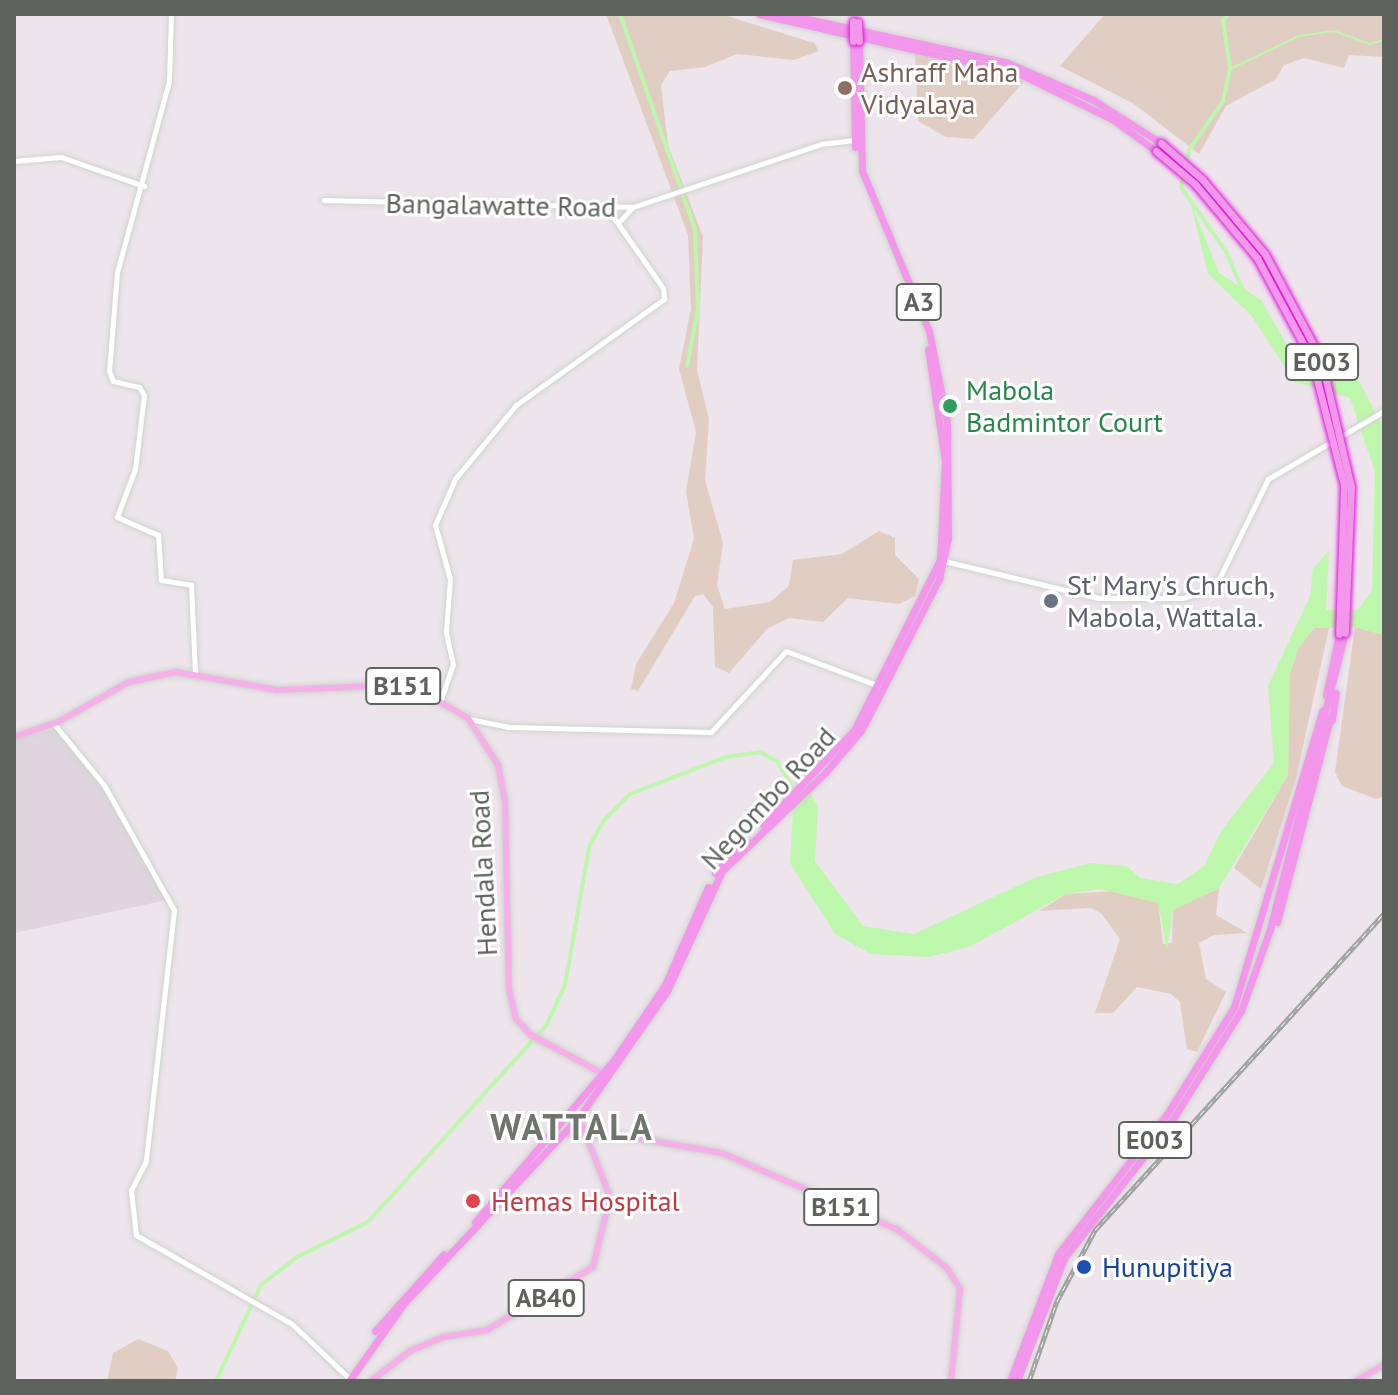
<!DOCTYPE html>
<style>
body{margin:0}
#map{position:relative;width:1398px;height:1395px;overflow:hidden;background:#ede4ec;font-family:"PT Sans",sans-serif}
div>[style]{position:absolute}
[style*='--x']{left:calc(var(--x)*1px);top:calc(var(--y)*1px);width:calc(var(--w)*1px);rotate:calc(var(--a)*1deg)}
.education>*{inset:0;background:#e0d5df}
.green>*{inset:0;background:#e2cdc3}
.water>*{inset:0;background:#bdf7ab}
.stream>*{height:2px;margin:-1px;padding:0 1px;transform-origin:1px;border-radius:1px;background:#bdf7ab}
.canal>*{height:4px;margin:-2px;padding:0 2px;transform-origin:2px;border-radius:2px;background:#bdf7ab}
.roads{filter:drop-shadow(0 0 2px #cdd4cd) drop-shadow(0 0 2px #cdd4cd)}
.secondary>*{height:5px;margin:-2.5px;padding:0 2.5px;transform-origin:2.5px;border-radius:2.5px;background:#fff}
.primary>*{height:6px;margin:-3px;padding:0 3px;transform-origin:3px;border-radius:3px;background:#f7afeb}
.highway>*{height:7px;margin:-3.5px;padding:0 3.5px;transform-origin:3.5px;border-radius:3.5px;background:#f396ec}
.rail>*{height:5px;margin-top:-2.5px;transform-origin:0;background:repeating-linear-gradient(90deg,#fff 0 6px,#9da09d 0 12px);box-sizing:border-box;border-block:2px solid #9da09d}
.bridges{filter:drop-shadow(0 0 2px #dc16d9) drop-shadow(0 0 2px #dc16d9)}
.highway-bridge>*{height:7px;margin:-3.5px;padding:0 3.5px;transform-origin:3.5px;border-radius:3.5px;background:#f396ec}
.dots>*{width:22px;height:22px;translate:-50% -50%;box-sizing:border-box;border:4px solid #fff;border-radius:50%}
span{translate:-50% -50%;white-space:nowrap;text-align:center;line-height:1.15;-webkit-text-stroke:6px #fff;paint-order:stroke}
.shield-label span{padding:2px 6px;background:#fff;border:2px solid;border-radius:6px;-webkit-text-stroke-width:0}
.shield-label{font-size:26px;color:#5d635c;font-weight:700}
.education-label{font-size:28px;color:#785e54}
.left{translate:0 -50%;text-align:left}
.street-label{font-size:28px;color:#5d635c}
.leisure-label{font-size:28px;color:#27864d}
.worship-label{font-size:28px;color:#5b616d}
.health-label{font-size:28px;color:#be3a42}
.transit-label{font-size:28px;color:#164399}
.district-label{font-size:36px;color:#6f756d;font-weight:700;letter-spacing:2px}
.frame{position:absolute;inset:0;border:16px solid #5d635c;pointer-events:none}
</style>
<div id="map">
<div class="education">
<i style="clip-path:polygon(56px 728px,104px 788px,167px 900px,14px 933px,14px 740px)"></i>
</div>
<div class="green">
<i style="clip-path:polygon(606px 14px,721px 14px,814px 43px,819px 51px,794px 60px,737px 54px,705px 67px,670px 71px,661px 85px,668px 145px,703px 237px,697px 370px,709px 419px,705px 480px,723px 543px,717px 585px,725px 609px,770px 602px,789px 586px,793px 560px,842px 554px,879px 531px,895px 538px,895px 555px,919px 579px,915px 596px,899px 604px,848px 598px,823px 622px,789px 618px,767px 629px,729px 673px,715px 667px,713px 607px,703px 594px,695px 596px,638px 691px,631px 689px,636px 664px,674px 603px,694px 539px,686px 491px,696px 432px,679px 369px,691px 309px,688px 235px)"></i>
<i style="clip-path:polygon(1105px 14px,1384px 14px,1384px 57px,1349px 55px,1344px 68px,1304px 58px,1284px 65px,1276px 79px,1226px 106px,1199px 154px,1134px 104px,1060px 66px)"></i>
<i style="clip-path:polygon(915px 51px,943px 57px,1024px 81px,974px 139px,946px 137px,918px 121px)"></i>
<i style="clip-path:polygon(1355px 627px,1384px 635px,1384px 796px,1376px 799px,1342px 786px,1335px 772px)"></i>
<i style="clip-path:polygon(1314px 628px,1329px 628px,1296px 778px,1261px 889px,1234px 868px,1288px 775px,1290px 674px,1298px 649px)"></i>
<i style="clip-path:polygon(1219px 888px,1216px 915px,1247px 933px,1214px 935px,1199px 943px,1206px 979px,1226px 992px,1197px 1052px,1187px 1049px,1180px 1002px,1171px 994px,1137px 987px,1113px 1013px,1095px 1013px,1120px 939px,1101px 913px,1090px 908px,1039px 911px,1066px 894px,1117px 891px,1158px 903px,1163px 944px,1172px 943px,1173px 910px)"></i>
<i style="clip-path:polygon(138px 1339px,168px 1351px,178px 1368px,175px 1381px,107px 1381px,113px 1353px)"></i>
</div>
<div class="water">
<i style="clip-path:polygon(1190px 201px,1219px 273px,1261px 300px,1291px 352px,1357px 377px,1384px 430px,1384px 635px,1355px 627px,1314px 628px,1298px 649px,1290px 674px,1288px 775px,1219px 888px,1173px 910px,1167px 951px,1158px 903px,1100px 889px,1066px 894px,969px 947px,928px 957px,871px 954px,835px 934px,790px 863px,793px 809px,810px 792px,818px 807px,815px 861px,863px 926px,914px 934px,1034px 878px,1090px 863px,1126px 866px,1141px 878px,1178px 884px,1204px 866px,1221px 831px,1274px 763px,1268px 686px,1310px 596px,1313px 568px,1329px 551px,1326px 610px,1358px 610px,1372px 590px,1375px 472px,1350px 398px,1295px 382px,1251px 315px,1208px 274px)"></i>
</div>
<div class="stream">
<i style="--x:1230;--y:69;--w:76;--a:-25.6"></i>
<i style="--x:1299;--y:36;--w:35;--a:-8"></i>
<i style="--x:1334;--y:31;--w:37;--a:20"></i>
<i style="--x:1369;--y:44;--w:16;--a:-15"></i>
</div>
<div class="canal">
<i style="--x:620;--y:14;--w:228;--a:70.8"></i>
<i style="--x:695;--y:229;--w:80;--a:87.9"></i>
<i style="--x:698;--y:309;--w:58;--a:100.9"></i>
<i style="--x:1186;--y:165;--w:15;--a:-79"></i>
<i style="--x:1189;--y:150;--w:60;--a:-55.2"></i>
<i style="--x:1223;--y:101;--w:33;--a:-78"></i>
<i style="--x:1230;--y:69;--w:49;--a:-98.1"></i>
<i style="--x:1223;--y:20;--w:8;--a:-50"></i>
<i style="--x:1184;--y:174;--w:13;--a:103"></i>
<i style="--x:1181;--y:187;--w:79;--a:55.3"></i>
<i style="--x:1226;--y:252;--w:43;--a:66.4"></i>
<i style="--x:216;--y:1381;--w:106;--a:-64.9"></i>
<i style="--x:261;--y:1285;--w:46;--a:-37.9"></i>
<i style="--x:297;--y:1257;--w:79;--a:-26.2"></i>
<i style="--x:368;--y:1222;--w:265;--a:-47.8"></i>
<i style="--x:546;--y:1026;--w:45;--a:-65.1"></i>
<i style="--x:565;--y:985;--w:140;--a:-80.1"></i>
<i style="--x:589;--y:847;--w:31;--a:-61"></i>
<i style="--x:604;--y:820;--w:37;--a:-45"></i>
<i style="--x:630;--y:794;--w:103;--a:-21.1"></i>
<i style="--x:726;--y:757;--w:34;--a:-8"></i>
<i style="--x:760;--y:752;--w:21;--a:29"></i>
<i style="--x:778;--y:762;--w:37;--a:61"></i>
</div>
<div class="roads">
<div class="secondary">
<i style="--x:171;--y:14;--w:67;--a:91.7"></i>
<i style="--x:169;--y:81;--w:198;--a:105.2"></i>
<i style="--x:117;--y:272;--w:99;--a:94.6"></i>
<i style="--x:109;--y:371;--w:11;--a:68"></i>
<i style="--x:113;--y:381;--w:27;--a:13"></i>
<i style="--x:139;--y:387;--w:9;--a:58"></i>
<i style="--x:144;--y:395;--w:75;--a:96.9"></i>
<i style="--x:135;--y:469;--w:51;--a:110.6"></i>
<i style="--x:117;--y:517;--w:45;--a:23.7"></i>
<i style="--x:158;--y:535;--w:45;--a:86.2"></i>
<i style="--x:161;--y:580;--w:30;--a:9"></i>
<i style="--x:191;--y:585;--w:89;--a:87.4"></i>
<i style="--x:14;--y:161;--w:47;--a:-4.9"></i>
<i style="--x:61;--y:157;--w:88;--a:19.3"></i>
<i style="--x:324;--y:200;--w:309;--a:1.3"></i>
<i style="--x:633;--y:207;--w:198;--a:-18.5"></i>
<i style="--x:821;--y:144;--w:35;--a:-7"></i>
<i style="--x:618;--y:223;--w:21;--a:-47"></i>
<i style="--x:940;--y:560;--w:163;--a:13.5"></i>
<i style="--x:1098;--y:598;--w:84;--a:0"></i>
<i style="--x:1182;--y:598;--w:33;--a:-16"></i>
<i style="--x:1214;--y:589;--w:123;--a:-63.9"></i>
<i style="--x:1268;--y:479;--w:134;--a:-30.4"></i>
<i style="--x:440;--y:702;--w:39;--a:-71"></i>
<i style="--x:453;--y:665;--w:35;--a:-102"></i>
<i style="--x:446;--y:631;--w:52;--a:-85.6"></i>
<i style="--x:450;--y:579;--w:56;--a:-105.5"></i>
<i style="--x:435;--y:525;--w:50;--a:-66.5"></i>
<i style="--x:455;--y:479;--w:96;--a:-50.5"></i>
<i style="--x:516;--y:405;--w:182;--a:-35.6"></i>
<i style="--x:664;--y:299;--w:11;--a:-95"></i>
<i style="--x:663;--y:288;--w:98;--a:-125"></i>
<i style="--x:469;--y:719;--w:41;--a:11.3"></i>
<i style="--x:509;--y:727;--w:202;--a:1.4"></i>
<i style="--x:711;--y:732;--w:110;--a:-47.2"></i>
<i style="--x:786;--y:651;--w:99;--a:20.6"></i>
<i style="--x:54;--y:724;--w:79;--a:50.7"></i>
<i style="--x:104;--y:785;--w:143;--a:60.8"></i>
<i style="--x:174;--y:910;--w:253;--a:96.4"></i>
<i style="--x:146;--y:1161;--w:33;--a:117"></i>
<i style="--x:131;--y:1190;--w:45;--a:83.7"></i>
<i style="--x:136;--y:1235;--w:180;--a:29.7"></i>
<i style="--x:292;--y:1324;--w:80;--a:43.5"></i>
</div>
<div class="primary">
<i style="--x:14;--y:737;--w:46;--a:-18.8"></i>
<i style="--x:58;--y:722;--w:81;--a:-29.4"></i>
<i style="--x:129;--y:682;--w:48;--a:-12"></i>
<i style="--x:176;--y:672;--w:103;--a:10.1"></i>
<i style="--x:277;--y:690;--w:123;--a:-2.3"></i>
<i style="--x:400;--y:685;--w:43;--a:23"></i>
<i style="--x:440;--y:702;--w:32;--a:30"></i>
<i style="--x:468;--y:718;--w:56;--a:57.4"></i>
<i style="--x:498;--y:765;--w:36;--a:79"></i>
<i style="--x:505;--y:800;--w:189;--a:88.8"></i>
<i style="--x:509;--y:989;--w:31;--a:77"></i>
<i style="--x:516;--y:1019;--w:22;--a:47"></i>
<i style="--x:531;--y:1035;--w:84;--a:28.4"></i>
<i style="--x:562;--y:1134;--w:68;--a:2.5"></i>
<i style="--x:630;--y:1137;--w:93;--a:9.9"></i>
<i style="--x:722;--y:1153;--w:192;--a:23.6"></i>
<i style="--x:898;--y:1230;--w:62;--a:37.8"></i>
<i style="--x:947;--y:1268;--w:25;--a:58"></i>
<i style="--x:960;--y:1289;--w:92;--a:95.6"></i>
<i style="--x:371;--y:1381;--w:49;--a:-37.6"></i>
<i style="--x:410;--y:1351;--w:36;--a:-23"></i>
<i style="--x:443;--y:1337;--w:45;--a:-9"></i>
<i style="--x:487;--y:1330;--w:123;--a:-30.7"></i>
<i style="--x:593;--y:1267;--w:72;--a:-76.3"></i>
<i style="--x:610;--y:1197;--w:86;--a:-111.2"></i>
<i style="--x:1356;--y:1381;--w:32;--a:-30"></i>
</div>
<div class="highway">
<i style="--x:759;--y:14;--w:268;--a:12.9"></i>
<i style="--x:1020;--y:74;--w:102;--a:26.1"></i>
<i style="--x:1112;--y:119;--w:54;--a:36"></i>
<i style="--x:784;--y:14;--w:229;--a:12.3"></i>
<i style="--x:1008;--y:63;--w:93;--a:23.5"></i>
<i style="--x:1093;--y:100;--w:80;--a:32.3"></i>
<i style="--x:853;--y:41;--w:106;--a:88.9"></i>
<i style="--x:1326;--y:695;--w:62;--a:-78"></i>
<i style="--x:1332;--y:720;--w:27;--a:-82"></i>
<i style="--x:763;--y:825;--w:132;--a:-46.2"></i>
<i style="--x:854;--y:730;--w:191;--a:-63.2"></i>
<i style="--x:940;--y:560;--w:99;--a:-87.1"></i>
<i style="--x:945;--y:461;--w:113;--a:-98.6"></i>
<i style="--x:715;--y:873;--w:44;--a:-46.8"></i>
<i style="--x:1277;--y:922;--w:211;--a:-75.4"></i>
<i style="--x:475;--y:1222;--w:213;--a:-49.4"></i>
<i style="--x:614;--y:1060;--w:91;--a:-55.8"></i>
<i style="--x:665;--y:985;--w:107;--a:-66.3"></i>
<i style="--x:375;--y:1331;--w:103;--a:-48.1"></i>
<i style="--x:349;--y:1381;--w:97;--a:-54.7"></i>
<i style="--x:405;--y:1302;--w:254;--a:-46.8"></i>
<i style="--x:579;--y:1117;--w:154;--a:-55.1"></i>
<i style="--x:667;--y:991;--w:132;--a:-65.4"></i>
<i style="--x:722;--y:871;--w:142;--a:-43.6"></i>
<i style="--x:825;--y:773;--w:57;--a:-49.9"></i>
<i style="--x:862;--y:729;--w:169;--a:-62.8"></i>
<i style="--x:939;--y:579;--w:42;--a:-77.6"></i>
<i style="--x:948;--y:538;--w:116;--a:-90.5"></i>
<i style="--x:947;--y:422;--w:93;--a:-101.2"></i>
<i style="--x:929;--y:331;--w:173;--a:-112.7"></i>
<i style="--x:862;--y:171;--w:130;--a:-91.3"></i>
<i style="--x:1010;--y:1381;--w:136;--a:-69.3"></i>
<i style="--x:1058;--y:1254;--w:177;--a:-52.1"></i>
<i style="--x:1167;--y:1114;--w:126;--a:-57.9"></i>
<i style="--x:1234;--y:1007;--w:309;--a:-73.4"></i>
<i style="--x:1017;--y:1381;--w:132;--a:-69.1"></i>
<i style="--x:1064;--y:1258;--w:173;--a:-51.8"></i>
<i style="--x:1171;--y:1122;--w:131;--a:-57.8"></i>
<i style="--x:1241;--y:1011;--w:87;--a:-70.5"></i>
<i style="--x:1270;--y:929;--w:305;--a:-75.8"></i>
</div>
</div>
<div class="rail">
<i style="--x:1029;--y:1381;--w:85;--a:-70.7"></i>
<i style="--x:1057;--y:1301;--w:81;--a:-61.8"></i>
<i style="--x:1095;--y:1230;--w:428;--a:-47.6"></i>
</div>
<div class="bridges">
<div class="highway-bridge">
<i style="--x:853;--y:21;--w:20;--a:90"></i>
<i style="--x:858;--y:22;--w:19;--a:87"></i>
<i style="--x:1161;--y:143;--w:55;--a:41.3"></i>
<i style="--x:1202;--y:179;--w:98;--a:50"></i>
<i style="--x:1265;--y:254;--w:119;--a:61.9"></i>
<i style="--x:1321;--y:359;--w:131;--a:76.8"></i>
<i style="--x:1351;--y:487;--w:146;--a:92.4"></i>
<i style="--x:1156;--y:151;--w:51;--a:40.2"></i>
<i style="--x:1195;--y:184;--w:97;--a:50"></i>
<i style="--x:1257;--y:258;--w:116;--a:61.7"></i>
<i style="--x:1312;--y:360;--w:130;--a:75.7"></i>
<i style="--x:1344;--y:486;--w:148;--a:91.9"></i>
</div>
</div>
<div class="dots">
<i style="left:845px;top:88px;background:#8d6e63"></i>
<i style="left:950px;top:406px;background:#2e9e5b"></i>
<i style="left:1051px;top:601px;background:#6b7280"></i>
<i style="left:473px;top:1201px;background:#e0444e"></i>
<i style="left:1084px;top:1267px;background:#1a4fb4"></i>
</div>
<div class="shield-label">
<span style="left:919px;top:302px">A3</span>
<span style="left:1322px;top:362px">E003</span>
<span style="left:403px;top:686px">B151</span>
<span style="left:1155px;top:1140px">E003</span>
<span style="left:841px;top:1207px">B151</span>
<span style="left:546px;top:1298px">AB40</span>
</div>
<div class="education-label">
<span class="left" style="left:861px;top:88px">Ashraff Maha<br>Vidyalaya</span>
</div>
<div class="street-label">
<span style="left:501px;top:205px;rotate:1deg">Bangalawatte Road</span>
<span style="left:768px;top:798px;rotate:-47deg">Negombo Road</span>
<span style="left:483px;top:873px;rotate:-93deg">Hendala Road</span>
</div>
<div class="leisure-label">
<span class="left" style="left:966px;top:406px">Mabola<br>Badmintor Court</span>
</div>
<div class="worship-label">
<span class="left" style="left:1067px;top:601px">St' Mary's Chruch,<br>Mabola, Wattala.</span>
</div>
<div class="health-label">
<span class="left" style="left:491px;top:1201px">Hemas Hospital</span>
</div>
<div class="transit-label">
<span class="left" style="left:1102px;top:1267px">Hunupitiya</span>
</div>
<div class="district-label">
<span style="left:572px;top:1127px">WATTALA</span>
</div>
<div class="frame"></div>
</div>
